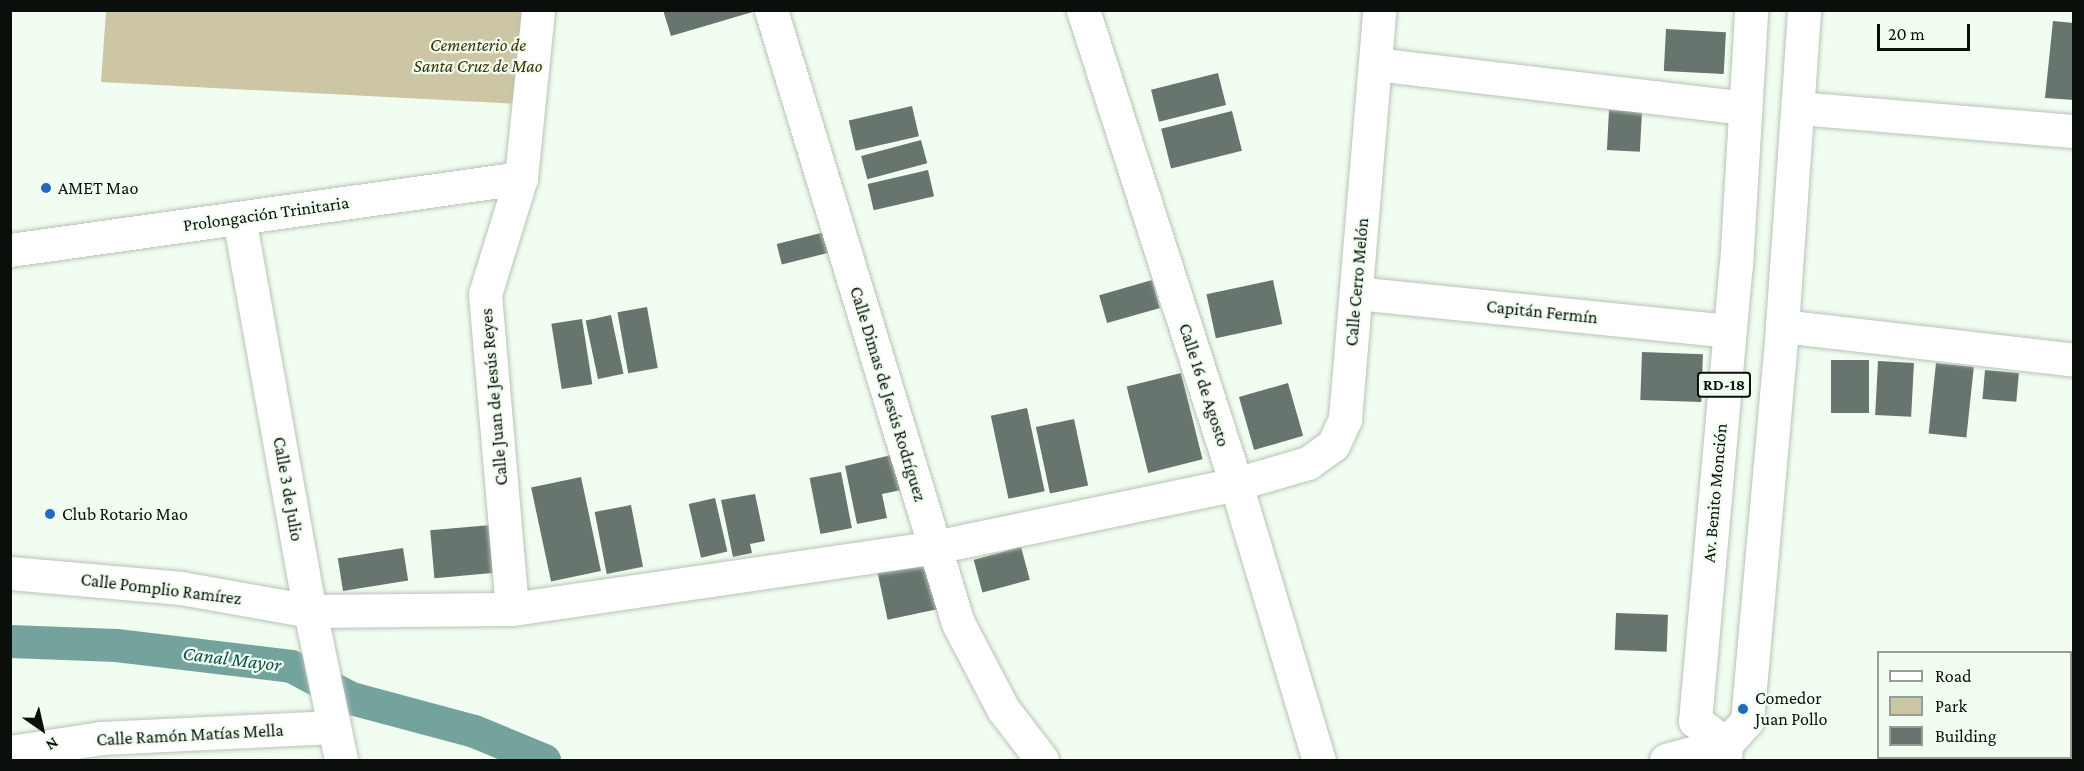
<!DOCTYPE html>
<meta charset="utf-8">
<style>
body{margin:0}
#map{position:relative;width:2084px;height:771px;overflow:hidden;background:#f1fdf0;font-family:"Crimson Pro",serif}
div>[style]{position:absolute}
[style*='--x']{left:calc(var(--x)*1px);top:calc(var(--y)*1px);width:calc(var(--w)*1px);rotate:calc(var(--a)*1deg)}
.green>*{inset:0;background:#ccc6a5}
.canal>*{height:33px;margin:-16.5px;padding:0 16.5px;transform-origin:16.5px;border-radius:16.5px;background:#74a39e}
.building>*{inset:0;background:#67756e;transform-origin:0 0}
.roads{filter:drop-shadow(0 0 2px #b9c3b8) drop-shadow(0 0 2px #b9c3b8)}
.minor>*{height:33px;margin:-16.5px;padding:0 16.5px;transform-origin:16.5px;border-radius:16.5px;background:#fff}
.tertiary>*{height:33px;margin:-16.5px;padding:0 16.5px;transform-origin:16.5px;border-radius:16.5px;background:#fff}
.primary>*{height:33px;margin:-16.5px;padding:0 16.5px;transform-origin:16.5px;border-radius:16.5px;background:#fff}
.dots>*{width:16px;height:16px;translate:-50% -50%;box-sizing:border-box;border:3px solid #f1fdf0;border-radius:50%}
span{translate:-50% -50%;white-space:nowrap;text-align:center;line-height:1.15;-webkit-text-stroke:4.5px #f1fdf0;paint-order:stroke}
.shield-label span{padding:2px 4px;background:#f1fdf0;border:2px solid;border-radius:4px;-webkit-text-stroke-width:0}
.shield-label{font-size:16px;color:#0b0f0b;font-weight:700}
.park-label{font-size:18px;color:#3a3100;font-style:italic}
.poi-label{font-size:18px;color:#0b0f0b}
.left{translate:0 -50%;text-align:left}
.street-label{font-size:18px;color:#0b0f0b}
.water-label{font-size:20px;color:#0a504b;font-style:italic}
.frame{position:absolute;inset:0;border:12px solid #0b0f0b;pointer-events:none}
.legend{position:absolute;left:1877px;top:651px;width:195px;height:108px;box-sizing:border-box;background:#f1fdf0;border:2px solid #959e94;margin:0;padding:8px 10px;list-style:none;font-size:18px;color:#0b0f0b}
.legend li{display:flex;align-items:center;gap:12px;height:30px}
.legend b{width:30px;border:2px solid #959e94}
.north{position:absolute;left:12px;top:699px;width:60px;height:60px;-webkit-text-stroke:4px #f1fdf0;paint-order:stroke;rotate:146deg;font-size:16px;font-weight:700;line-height:24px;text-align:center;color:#0b0f0b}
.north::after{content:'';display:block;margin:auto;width:21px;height:27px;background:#0b0f0b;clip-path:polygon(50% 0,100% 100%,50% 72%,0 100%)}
.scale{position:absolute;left:1877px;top:24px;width:93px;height:27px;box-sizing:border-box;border:3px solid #0b0f0b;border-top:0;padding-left:8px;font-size:18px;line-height:21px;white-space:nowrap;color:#0b0f0b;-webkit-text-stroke:4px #f1fdf0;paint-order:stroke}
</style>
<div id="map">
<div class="green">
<i style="clip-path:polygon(106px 11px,527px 11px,520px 104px,101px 82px)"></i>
</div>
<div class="canal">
<i style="--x:10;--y:641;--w:106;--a:2.2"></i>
<i style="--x:116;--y:645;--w:176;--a:6.8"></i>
<i style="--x:291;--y:666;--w:68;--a:28.1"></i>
<i style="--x:351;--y:698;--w:127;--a:15"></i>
<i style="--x:474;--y:731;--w:76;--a:22.5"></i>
</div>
<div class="building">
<i style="clip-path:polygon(663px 10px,756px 10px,756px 11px,671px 36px)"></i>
<i style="clip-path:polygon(2053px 21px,2074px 23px,2074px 100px,2045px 98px)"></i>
<i style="left:1666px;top:29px;width:60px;height:42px;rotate:3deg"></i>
<i style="left:1218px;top:73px;width:33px;height:69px;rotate:76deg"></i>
<i style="left:912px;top:106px;width:31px;height:65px;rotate:77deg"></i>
<i style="left:1609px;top:110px;width:33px;height:40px;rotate:3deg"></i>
<i style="left:1232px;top:111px;width:41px;height:73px;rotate:76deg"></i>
<i style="left:921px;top:140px;width:24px;height:62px;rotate:75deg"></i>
<i style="left:928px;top:170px;width:27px;height:62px;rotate:77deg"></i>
<i style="left:833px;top:230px;width:21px;height:58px;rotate:76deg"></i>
<i style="left:1152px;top:280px;width:29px;height:55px;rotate:74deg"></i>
<i style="left:1273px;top:280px;width:45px;height:68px;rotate:78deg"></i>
<i style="left:647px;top:307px;width:62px;height:30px;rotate:80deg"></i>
<i style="left:611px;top:315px;width:60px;height:26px;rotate:78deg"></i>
<i style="left:582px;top:319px;width:66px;height:31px;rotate:81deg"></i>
<i style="left:1642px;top:352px;width:61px;height:48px;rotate:2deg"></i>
<i style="left:1831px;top:360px;width:38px;height:53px"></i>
<i style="left:1878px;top:361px;width:36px;height:54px;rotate:3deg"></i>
<i style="left:1936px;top:363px;width:38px;height:71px;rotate:6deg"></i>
<i style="left:1985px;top:370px;width:34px;height:29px;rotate:5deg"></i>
<i style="left:1181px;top:373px;width:89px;height:56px;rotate:76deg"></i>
<i style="left:1288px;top:383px;width:55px;height:51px;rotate:74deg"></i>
<i style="left:1027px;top:408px;width:85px;height:37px;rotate:78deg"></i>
<i style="left:1074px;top:419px;width:68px;height:39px;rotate:78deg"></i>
<i style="clip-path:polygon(904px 452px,911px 488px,882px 494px,887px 518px,857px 524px,845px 466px)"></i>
<i style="left:841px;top:472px;width:57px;height:32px;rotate:79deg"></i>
<i style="left:581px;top:477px;width:96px;height:51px;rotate:78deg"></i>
<i style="clip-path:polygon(755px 494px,765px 541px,750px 544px,752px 553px,733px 557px,721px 500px)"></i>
<i style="left:715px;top:498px;width:55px;height:27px;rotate:77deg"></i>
<i style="left:631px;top:505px;width:63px;height:37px;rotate:79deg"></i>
<i style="left:491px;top:525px;width:48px;height:61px;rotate:85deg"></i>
<i style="left:1021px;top:547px;width:34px;height:49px;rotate:75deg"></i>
<i style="left:403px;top:548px;width:33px;height:66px;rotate:81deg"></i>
<i style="left:928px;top:555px;width:55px;height:53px;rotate:78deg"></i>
<i style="left:1616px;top:613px;width:52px;height:37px;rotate:2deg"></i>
</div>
<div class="roads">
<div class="minor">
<i style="--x:771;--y:10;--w:641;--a:73.04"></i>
<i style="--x:958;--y:623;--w:97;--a:62.4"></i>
<i style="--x:1003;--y:709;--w:64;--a:52.6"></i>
<i style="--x:1083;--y:10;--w:498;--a:72.1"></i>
<i style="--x:1236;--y:484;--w:288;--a:73.3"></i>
<i style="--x:1376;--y:64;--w:372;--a:6.8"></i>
<i style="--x:1798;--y:108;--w:277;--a:4.8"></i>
<i style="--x:239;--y:218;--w:399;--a:79.8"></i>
<i style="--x:310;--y:611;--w:152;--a:78.2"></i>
<i style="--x:10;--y:250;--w:516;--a:-8.02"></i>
<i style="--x:1356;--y:293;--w:375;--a:5.8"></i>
<i style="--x:1782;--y:326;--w:294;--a:6.6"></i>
<i style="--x:10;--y:573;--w:172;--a:5"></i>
<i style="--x:181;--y:588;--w:131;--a:10.1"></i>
<i style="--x:310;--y:611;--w:202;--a:-0.6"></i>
<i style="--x:512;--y:609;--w:428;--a:-8.3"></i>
<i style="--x:935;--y:547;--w:308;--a:-11.8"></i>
<i style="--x:1236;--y:484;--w:75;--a:-16.3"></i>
<i style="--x:1308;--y:463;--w:31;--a:-36"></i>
<i style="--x:1333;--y:445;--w:29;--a:-65"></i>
<i style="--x:1345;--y:419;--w:410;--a:-85.2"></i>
<i style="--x:512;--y:609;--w:316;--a:-94.9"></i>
<i style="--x:485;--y:294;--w:121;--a:-72.8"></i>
<i style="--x:521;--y:178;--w:169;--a:-84.2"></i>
<i style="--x:10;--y:752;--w:92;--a:-8.7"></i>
<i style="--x:101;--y:738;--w:233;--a:-2.7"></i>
</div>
<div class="tertiary">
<i style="--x:1666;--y:760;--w:62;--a:-14.9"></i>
</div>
<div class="primary">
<i style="--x:1726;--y:744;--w:39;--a:-143"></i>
<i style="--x:1695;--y:721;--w:457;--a:-84.9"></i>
<i style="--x:1736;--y:266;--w:256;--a:-86.6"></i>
<i style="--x:1725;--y:760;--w:16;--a:-86"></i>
<i style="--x:1726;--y:744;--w:31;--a:-48"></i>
<i style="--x:1747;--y:721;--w:397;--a:-84.9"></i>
<i style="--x:1782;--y:326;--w:317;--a:-86"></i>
</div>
</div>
<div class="dots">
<i style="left:46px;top:188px;background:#226aba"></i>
<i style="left:50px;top:514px;background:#226aba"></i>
<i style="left:1743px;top:709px;background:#226aba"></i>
</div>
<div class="shield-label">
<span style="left:1724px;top:385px">RD-18</span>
</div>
<div class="park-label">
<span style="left:478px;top:56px">Cementerio de<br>Santa Cruz de Mao</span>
</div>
<div class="poi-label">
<span class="left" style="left:58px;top:188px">AMET Mao</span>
<span class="left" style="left:62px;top:514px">Club Rotario Mao</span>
<span class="left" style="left:1755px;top:709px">Comedor<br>Juan Pollo</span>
</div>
<div class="street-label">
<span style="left:266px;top:214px;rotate:-8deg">Prolongación Trinitaria</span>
<span style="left:1357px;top:282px;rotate:-85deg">Calle Cerro Melón</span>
<span style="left:1542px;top:312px;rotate:6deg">Capitán Fermín</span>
<span style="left:1204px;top:385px;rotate:72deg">Calle 16 de Agosto</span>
<span style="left:888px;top:394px;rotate:73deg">Calle Dimas de Jesús Rodríguez</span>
<span style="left:494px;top:397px;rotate:-95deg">Calle Juan de Jesús Reyes</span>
<span style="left:288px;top:489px;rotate:80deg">Calle 3 de Julio</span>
<span style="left:1715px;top:493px;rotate:-85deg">Av. Benito Monción</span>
<span style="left:161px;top:589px;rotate:7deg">Calle Pomplio Ramírez</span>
<span style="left:190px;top:735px;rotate:-3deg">Calle Ramón Matías Mella</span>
</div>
<div class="water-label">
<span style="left:232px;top:659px;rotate:7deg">Canal Mayor</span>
</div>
<div class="frame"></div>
<ul class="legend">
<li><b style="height:8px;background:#fff"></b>Road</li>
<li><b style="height:16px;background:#ccc6a5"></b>Park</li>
<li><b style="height:16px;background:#67756e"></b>Building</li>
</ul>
<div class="north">N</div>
<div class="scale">20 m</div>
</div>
